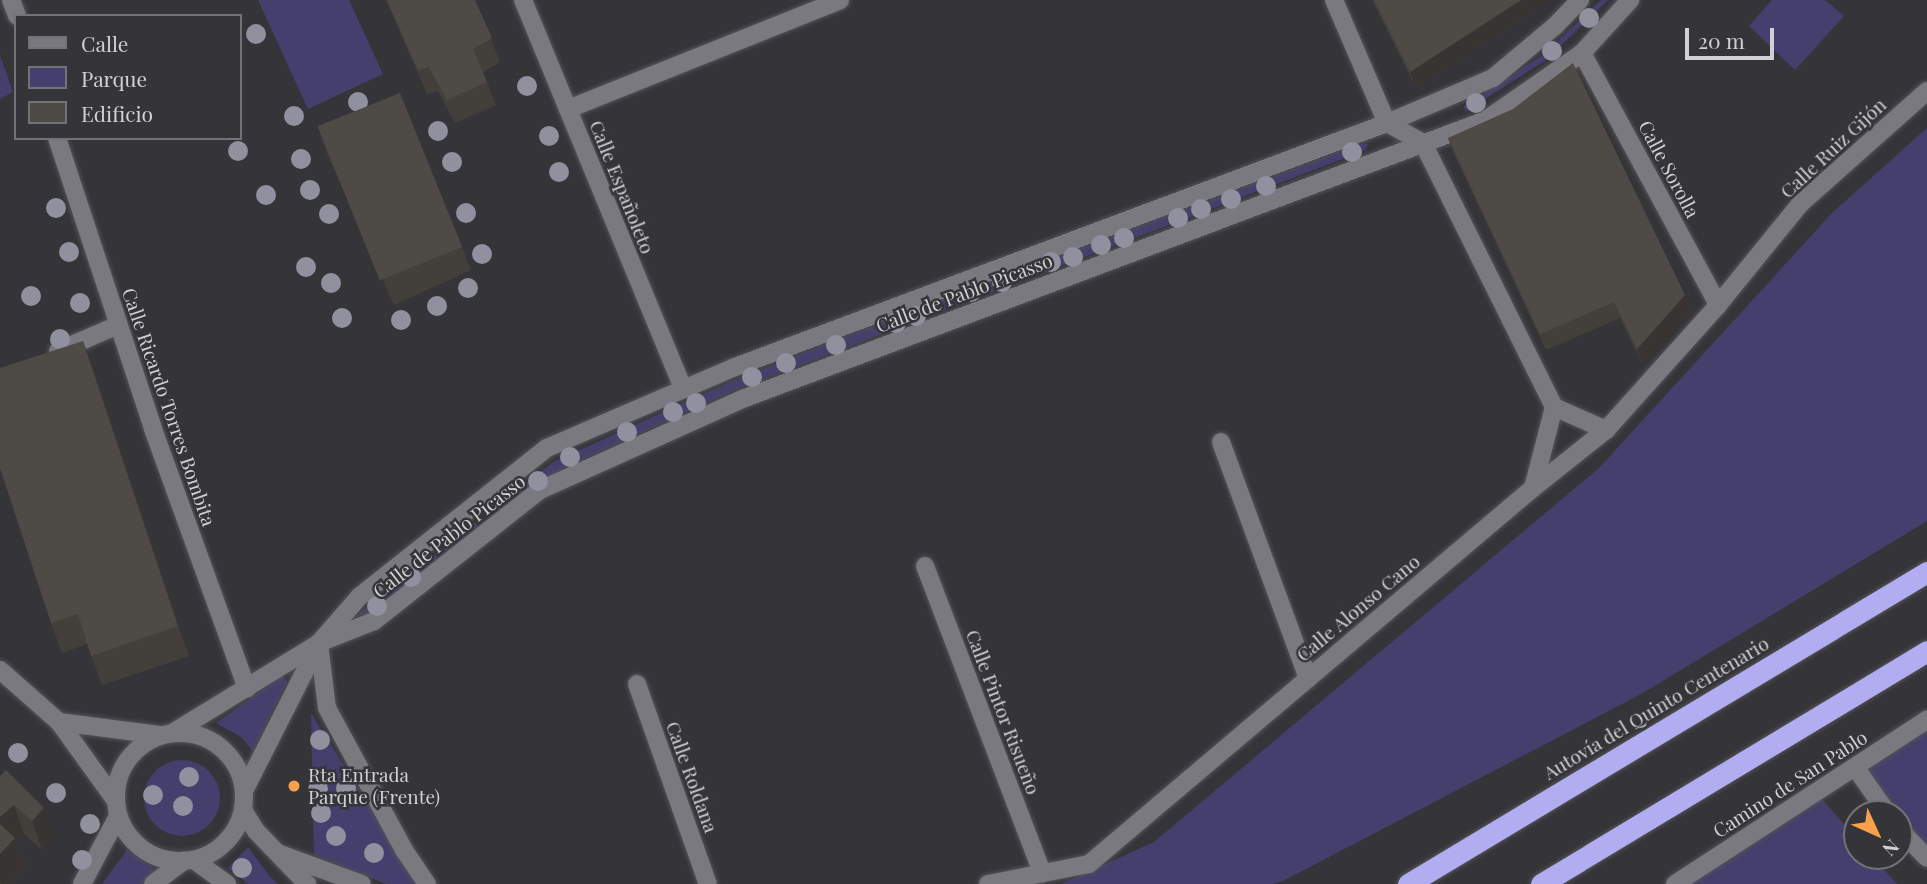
<!DOCTYPE html>
<meta charset="utf-8">
<style>
body{margin:0}
#map{position:relative;width:1927px;height:884px;overflow:hidden;background:#353439;font-family:"Playfair Display",serif}
div>[style]{position:absolute}
[style*='--x']{left:calc(var(--x)*1px);top:calc(var(--y)*1px);width:calc(var(--w)*1px);rotate:calc(var(--a)*1deg)}
.green>*{inset:0;background:#453f6d}
.round{border-radius:50%}
.roads{filter:drop-shadow(0 0 2px #525257) drop-shadow(0 0 2px #525257)}
.minor>*{height:18px;margin:-9px;padding:0 9px;transform-origin:9px;border-radius:9px;background:#79797f}
.minor>.ring{margin:-9px;padding:0;box-sizing:content-box;background:none;border:18px solid #79797f;border-radius:50%}
.highway>*{height:21px;margin:-10.5px;padding:0 10.5px;transform-origin:10.5px;border-radius:10.5px;background:#b2acf0}
.trees>*{width:20px;height:20px;margin:-10px;border-radius:50%;background:#91909e}
.wall>*{inset:0;background:#43403c}
.shaded-wall>*{inset:0;background:#373431}
.building>*{inset:0;background:#4e4a46;transform-origin:0 0}
.dots>*{width:19px;height:19px;translate:-50% -50%;box-sizing:border-box;border:4px solid #353439;border-radius:50%}
span{translate:-50% -50%;white-space:nowrap;text-align:center;line-height:1.15;-webkit-text-stroke:5px #353439;paint-order:stroke}
.street-label{font-size:19px;color:#d1d1d4}
.poi-label{font-size:19px;color:#d1d1d4}
.left{translate:0 -50%;text-align:left}
.legend{position:absolute;left:14px;top:14px;width:228px;height:126px;box-sizing:border-box;background:#353439;border:2px solid #737377;margin:0;padding:9px 12px;list-style:none;font-size:21px;color:#d1d1d4}
.legend li{display:flex;align-items:center;gap:14px;height:35px}
.legend b{width:35px;border:2px solid #737377}
.north{position:absolute;left:1843px;top:800px;width:70px;height:70px;box-sizing:border-box;background:#353439;border:2px solid #737377;border-radius:50%;rotate:135deg;font-size:19px;font-weight:700;line-height:28px;text-align:center;color:#d1d1d4}
.north::after{content:'';display:block;margin:auto;width:24px;height:32px;background:#f8a14a;clip-path:polygon(50% 0,100% 100%,50% 72%,0 100%)}
.scale{position:absolute;left:1685px;top:28px;width:89px;height:32px;box-sizing:border-box;border:4px solid #d1d1d4;border-top:0;padding-left:9px;font-size:21px;line-height:24px;white-space:nowrap;color:#d1d1d4;-webkit-text-stroke:5px #353439;paint-order:stroke}
</style>
<div id="map">
<div class="green">
<i style="clip-path:polygon(258px 0,349px 0,383px 74px,308px 109px)"></i>
<i style="clip-path:polygon(1601px 0,1608px 0,1546px 60px,1465px 112px,1464px 106px,1543px 55px)"></i>
<i style="clip-path:polygon(1772px 0,1825px 0,1844px 16px,1795px 70px,1749px 26px)"></i>
<i style="clip-path:polygon(0 55px,13px 92px,0 99px)"></i>
<i style="clip-path:polygon(1927px 128px,1927px 521px,1643px 693px,1283px 881px,1271px 884px,1061px 884px,1154px 842px,1599px 468px,1832px 213px)"></i>
<i style="clip-path:polygon(1363px 143px,1368px 144px,1366px 150px,737px 389px,559px 470px,362px 622px,359px 613px,553px 462px,732px 381px,927px 305px)"></i>
<i style="clip-path:polygon(283px 675px,287px 682px,253px 751px,241px 737px,216px 723px)"></i>
<i style="clip-path:polygon(311px 713px,418px 884px,386px 884px,314px 855px)"></i>
<i style="clip-path:polygon(1927px 720px,1927px 858px,1899px 829px,1899px 814px,1888px 814px,1855px 767px)"></i>
<i class="round" style="left:144px;top:760px;width:76px;height:76px"></i>
<i style="clip-path:polygon(1816px 792px,1857px 839px,1857px 856px,1872px 856px,1897px 884px,1675px 884px)"></i>
<i style="clip-path:polygon(248px 847px,271px 878px,278px 884px,248px 884px,228px 868px)"></i>
<i style="clip-path:polygon(127px 850px,164px 876px,150px 884px,102px 884px)"></i>
</div>
<div class="roads">
<div class="minor">
<i style="--x:11;--y:0;--w:17;--a:69"></i>
<i style="--x:523;--y:0;--w:421;--a:67.6"></i>
<i style="--x:1334;--y:0;--w:134;--a:66.7"></i>
<i style="--x:1387;--y:123;--w:41;--a:29.1"></i>
<i style="--x:1423;--y:143;--w:295;--a:63.6"></i>
<i style="--x:1582;--y:53;--w:286;--a:61.6"></i>
<i style="--x:568;--y:109;--w:293;--a:-21.8"></i>
<i style="--x:57;--y:138;--w:306;--a:71.7"></i>
<i style="--x:153;--y:429;--w:276;--a:70.1"></i>
<i style="--x:58;--y:351;--w:65;--a:-23.4"></i>
<i style="--x:1554;--y:407;--w:57;--a:23.9"></i>
<i style="--x:1221;--y:442;--w:252;--a:69.8"></i>
<i style="--x:1533;--y:488;--w:84;--a:-75.5"></i>
<i style="--x:925;--y:566;--w:329;--a:69.1"></i>
<i style="--x:319;--y:643;--w:65;--a:83"></i>
<i style="--x:327;--y:708;--w:162;--a:61.5"></i>
<i style="--x:404;--y:850;--w:41;--a:55.9"></i>
<i style="--x:0;--y:670;--w:79;--a:41.4"></i>
<i style="--x:59;--y:722;--w:97;--a:54.2"></i>
<i style="--x:637;--y:684;--w:212;--a:70.5"></i>
<i style="--x:59;--y:722;--w:101;--a:7.4"></i>
<i style="--x:174;--y:732;--w:170;--a:-31.5"></i>
<i style="--x:319;--y:643;--w:62;--a:-48.9"></i>
<i style="--x:360;--y:596;--w:238;--a:-38.4"></i>
<i style="--x:547;--y:448;--w:205;--a:-23.3"></i>
<i style="--x:735;--y:367;--w:696;--a:-20.52"></i>
<i style="--x:1387;--y:123;--w:115;--a:-23"></i>
<i style="--x:1493;--y:78;--w:81;--a:-40"></i>
<i style="--x:1555;--y:26;--w:36;--a:-46"></i>
<i class="ring" style="left:116px;top:733px;width:110px;height:110px"></i>
<i style="--x:1855;--y:767;--w:57;--a:54.9"></i>
<i style="--x:244;--y:791;--w:166;--a:-63.1"></i>
<i style="--x:319;--y:643;--w:59;--a:-21.8"></i>
<i style="--x:374;--y:621;--w:211;--a:-38.3"></i>
<i style="--x:540;--y:490;--w:225;--a:-24.2"></i>
<i style="--x:745;--y:398;--w:791;--a:-20.56"></i>
<i style="--x:1486;--y:120;--w:117;--a:-34.9"></i>
<i style="--x:1582;--y:53;--w:72;--a:-47.8"></i>
<i style="--x:243;--y:810;--w:25;--a:58"></i>
<i style="--x:256;--y:831;--w:74;--a:46.1"></i>
<i style="--x:1899;--y:829;--w:40;--a:46"></i>
<i style="--x:280;--y:854;--w:87;--a:20.1"></i>
<i style="--x:194;--y:860;--w:41;--a:36"></i>
<i style="--x:82;--y:884;--w:77;--a:-62.1"></i>
<i style="--x:153;--y:884;--w:39;--a:-37"></i>
<i style="--x:988;--y:884;--w:103;--a:-11.2"></i>
<i style="--x:1089;--y:864;--w:582;--a:-40.26"></i>
<i style="--x:1533;--y:488;--w:93;--a:-38.5"></i>
<i style="--x:1606;--y:430;--w:168;--a:-48.1"></i>
<i style="--x:1718;--y:305;--w:132;--a:-50.9"></i>
<i style="--x:1801;--y:203;--w:169;--a:-41.6"></i>
<i style="--x:1675;--y:884;--w:301;--a:-33.1"></i>
</div>
<div class="highway">
<i style="--x:1408;--y:884;--w:606;--a:-31.01"></i>
<i style="--x:1541;--y:884;--w:451;--a:-31.1"></i>
</div>
</div>
<div class="trees">
<i style="left:1589px;top:18px"></i>
<i style="left:256px;top:34px"></i>
<i style="left:1552px;top:51px"></i>
<i style="left:527px;top:86px"></i>
<i style="left:358px;top:102px"></i>
<i style="left:1476px;top:103px"></i>
<i style="left:294px;top:116px"></i>
<i style="left:438px;top:131px"></i>
<i style="left:549px;top:136px"></i>
<i style="left:238px;top:151px"></i>
<i style="left:1352px;top:152px"></i>
<i style="left:301px;top:159px"></i>
<i style="left:452px;top:162px"></i>
<i style="left:559px;top:172px"></i>
<i style="left:1266px;top:186px"></i>
<i style="left:310px;top:190px"></i>
<i style="left:266px;top:195px"></i>
<i style="left:1231px;top:199px"></i>
<i style="left:56px;top:208px"></i>
<i style="left:1201px;top:209px"></i>
<i style="left:466px;top:213px"></i>
<i style="left:329px;top:214px"></i>
<i style="left:1178px;top:218px"></i>
<i style="left:1124px;top:238px"></i>
<i style="left:1101px;top:245px"></i>
<i style="left:69px;top:252px"></i>
<i style="left:482px;top:254px"></i>
<i style="left:1073px;top:257px"></i>
<i style="left:1051px;top:262px"></i>
<i style="left:306px;top:267px"></i>
<i style="left:1002px;top:282px"></i>
<i style="left:331px;top:283px"></i>
<i style="left:468px;top:288px"></i>
<i style="left:971px;top:292px"></i>
<i style="left:31px;top:296px"></i>
<i style="left:80px;top:303px"></i>
<i style="left:437px;top:306px"></i>
<i style="left:916px;top:316px"></i>
<i style="left:342px;top:318px"></i>
<i style="left:401px;top:320px"></i>
<i style="left:896px;top:323px"></i>
<i style="left:60px;top:339px"></i>
<i style="left:836px;top:345px"></i>
<i style="left:786px;top:363px"></i>
<i style="left:752px;top:377px"></i>
<i style="left:696px;top:403px"></i>
<i style="left:673px;top:412px"></i>
<i style="left:627px;top:432px"></i>
<i style="left:570px;top:457px"></i>
<i style="left:538px;top:481px"></i>
<i style="left:411px;top:577px"></i>
<i style="left:377px;top:606px"></i>
<i style="left:320px;top:740px"></i>
<i style="left:18px;top:753px"></i>
<i style="left:189px;top:777px"></i>
<i style="left:346px;top:788px"></i>
<i style="left:318px;top:789px"></i>
<i style="left:56px;top:793px"></i>
<i style="left:153px;top:795px"></i>
<i style="left:183px;top:806px"></i>
<i style="left:321px;top:813px"></i>
<i style="left:90px;top:824px"></i>
<i style="left:336px;top:836px"></i>
<i style="left:374px;top:853px"></i>
<i style="left:82px;top:860px"></i>
<i style="left:242px;top:868px"></i>
</div>
<div class="wall">
<i style="clip-path:polygon(386px 0,475px 0,500px 62px,483px 72px,496px 105px,455px 123px,438px 91px,427px 94px)"></i>
<i style="clip-path:polygon(1372px 0,1551px 0,1416px 88px)"></i>
<i style="clip-path:polygon(319px 129px,462px 247px,471px 270px,394px 305px,327px 153px)"></i>
<i style="clip-path:polygon(1448px 138px,1685px 295px,1691px 311px,1643px 365px,1620px 318px,1546px 350px,1454px 154px)"></i>
<i style="clip-path:polygon(94px 370px,189px 656px,102px 685px,87px 644px,62px 653px,51px 623px)"></i>
<i style="clip-path:polygon(0 776px,55px 838px,42px 850px,24px 834px,16px 842px,26px 868px,10px 884px,0 884px)"></i>
</div>
<div class="shaded-wall">
<i style="clip-path:polygon(1521px 0,1551px 0,1416px 88px,1410px 72px)"></i>
<i style="clip-path:polygon(1685px 295px,1691px 311px,1643px 365px,1637px 349px)"></i>
<i style="clip-path:polygon(83px 341px,94px 370px,189px 656px,178px 626px)"></i>
<i style="clip-path:polygon(14px 805px,24px 834px,16px 842px,26px 868px,10px 884px,1px 884px,0 881px,0 817px)"></i>
<i style="clip-path:polygon(44px 808px,55px 838px,42px 850px,32px 821px)"></i>
</div>
<div class="building">
<i style="clip-path:polygon(387px 0,475px 0,492px 38px,473px 49px,487px 82px,447px 100px,429px 67px,418px 70px)"></i>
<i style="clip-path:polygon(1374px 0,1521px 0,1410px 72px)"></i>
<i style="clip-path:polygon(1573px 63px,1685px 295px,1637px 349px,1614px 302px,1540px 334px,1448px 138px,1513px 109px)"></i>
<i style="left:400px;top:93px;width:166px;height:89px;rotate:68deg"></i>
<i style="clip-path:polygon(83px 341px,178px 626px,91px 656px,78px 614px,51px 623px,0 468px,0 368px)"></i>
<i style="clip-path:polygon(6px 770px,44px 808px,32px 821px,14px 805px,0 817px,0 776px)"></i>
<i style="clip-path:polygon(0 824px,15px 838px,0 854px)"></i>
</div>
<div class="dots">
<i style="left:294px;top:786px;background:#f8a14a"></i>
</div>
<div class="street-label">
<span style="left:1833px;top:148px;rotate:-43deg">Calle Ruiz Gijón</span>
<span style="left:1669px;top:169px;rotate:62deg">Calle Sorolla</span>
<span style="left:622px;top:187px;rotate:68deg">Calle Españoleto</span>
<span style="left:964px;top:293px;rotate:-21deg">Calle de Pablo Picasso</span>
<span style="left:169px;top:407px;rotate:71deg">Calle Ricardo Torres Bombita</span>
<span style="left:449px;top:536px;rotate:-38deg">Calle de Pablo Picasso</span>
<span style="left:1358px;top:608px;rotate:-40deg">Calle Alonso Cano</span>
<span style="left:1656px;top:708px;rotate:-31deg">Autovía del Quinto Centenario</span>
<span style="left:1003px;top:712px;rotate:69deg">Calle Pintor Risueño</span>
<span style="left:692px;top:777px;rotate:70deg">Calle Roldana</span>
<span style="left:1790px;top:784px;rotate:-33deg">Camino de San Pablo</span>
</div>
<div class="poi-label">
<span class="left" style="left:308px;top:786px">Rta Entrada<br>Parque (Frente)</span>
</div>
<ul class="legend">
<li><b style="height:9px;background:#79797f"></b>Calle</li>
<li><b style="height:19px;background:#453f6d"></b>Parque</li>
<li><b style="height:19px;background:#4e4a46"></b>Edificio</li>
</ul>
<div class="north">N</div>
<div class="scale">20 m</div>
</div>
